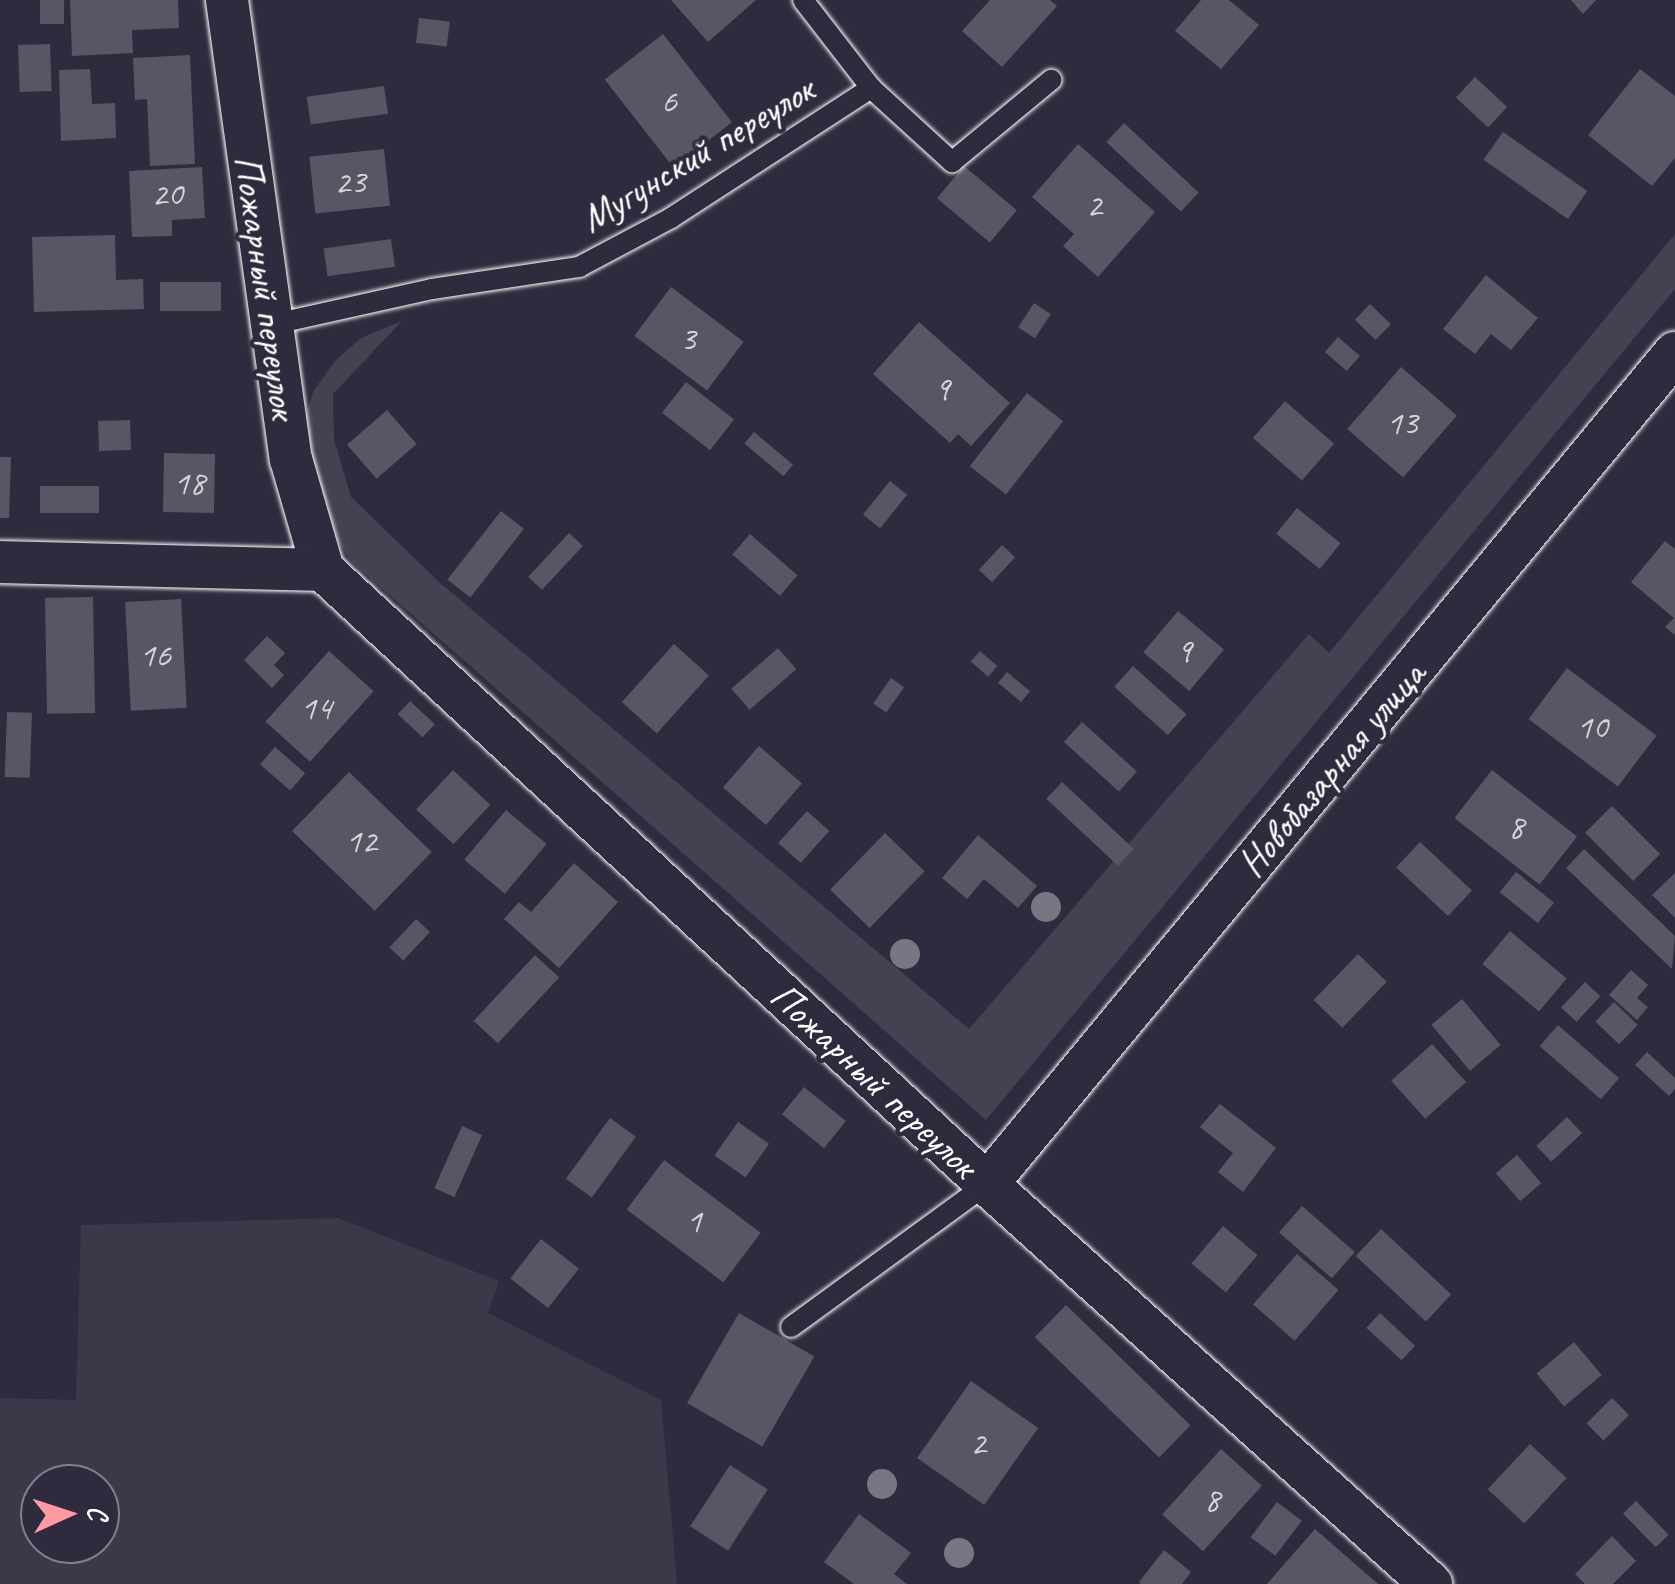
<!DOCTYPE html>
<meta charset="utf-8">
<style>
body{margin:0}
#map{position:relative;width:1675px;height:1584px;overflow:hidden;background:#2f2a3d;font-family:Caveat,sans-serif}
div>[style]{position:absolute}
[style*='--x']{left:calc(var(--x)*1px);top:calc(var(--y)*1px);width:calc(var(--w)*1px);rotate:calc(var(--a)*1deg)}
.built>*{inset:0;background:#3c3749}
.green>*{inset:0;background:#464152}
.building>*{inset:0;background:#595564;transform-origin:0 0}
.roads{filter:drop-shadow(0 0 2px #fff) drop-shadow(0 0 2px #fff)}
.service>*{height:20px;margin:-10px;padding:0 10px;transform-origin:10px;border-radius:10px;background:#2f2a3d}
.minor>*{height:42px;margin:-21px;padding:0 21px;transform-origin:21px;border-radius:21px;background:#2f2a3d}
.trees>*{width:30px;height:30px;margin:-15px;border-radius:50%;background:#797582}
span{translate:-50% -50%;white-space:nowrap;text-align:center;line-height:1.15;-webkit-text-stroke:9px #2f2a3d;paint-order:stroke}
.number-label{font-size:35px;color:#d6d4d8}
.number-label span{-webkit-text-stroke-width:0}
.street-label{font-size:40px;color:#fff}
.north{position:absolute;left:20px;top:1464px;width:100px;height:100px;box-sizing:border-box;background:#2f2a3d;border:2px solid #827f8b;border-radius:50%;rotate:87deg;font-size:28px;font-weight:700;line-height:40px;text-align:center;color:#fff}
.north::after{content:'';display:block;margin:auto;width:35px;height:45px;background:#ff9aa2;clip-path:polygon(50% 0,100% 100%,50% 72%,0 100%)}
</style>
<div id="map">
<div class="built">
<i style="clip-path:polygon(evenodd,338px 1218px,499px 1281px,488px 1313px,661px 1400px,677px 1584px,0 1584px,0 1398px,76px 1400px,81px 1225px,338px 1218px,40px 1484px,100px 1484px,100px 1544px,40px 1544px,40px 1484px)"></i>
</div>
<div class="green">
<i style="clip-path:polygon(1675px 234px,1675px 289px,986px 1120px,351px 561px,321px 515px,302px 427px,314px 390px,335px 361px,361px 338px,402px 321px,333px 394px,334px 439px,351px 497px,438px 581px,969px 1029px,1309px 634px,1329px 653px)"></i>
</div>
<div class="building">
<i style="left:40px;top:0;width:24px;height:24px"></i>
<i style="clip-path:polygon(70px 0,178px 0,179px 28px,132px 30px,133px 53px,72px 56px)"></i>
<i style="clip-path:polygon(671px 0,756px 0,708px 42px)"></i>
<i style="clip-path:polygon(990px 0,1050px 0,1057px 6px,1002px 67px,962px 31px)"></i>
<i style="clip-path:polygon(1201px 0,1229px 0,1259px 25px,1221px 69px,1175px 31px)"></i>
<i style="clip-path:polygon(1571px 0,1596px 0,1583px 14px)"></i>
<i style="left:419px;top:18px;width:31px;height:25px;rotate:7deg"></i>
<i style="left:663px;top:34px;width:112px;height:74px;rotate:52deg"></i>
<i style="left:50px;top:44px;width:47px;height:32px;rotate:88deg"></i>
<i style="clip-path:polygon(190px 55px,195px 164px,150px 166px,147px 99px,135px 100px,133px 58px)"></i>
<i style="clip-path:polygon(90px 69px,92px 104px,115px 103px,116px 138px,61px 141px,59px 70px)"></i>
<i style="clip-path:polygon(1640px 69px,1675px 96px,1675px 158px,1652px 186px,1588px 135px)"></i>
<i style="left:1475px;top:77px;width:44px;height:28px;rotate:43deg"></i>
<i style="left:384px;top:86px;width:28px;height:78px;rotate:82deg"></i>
<i style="left:1124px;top:123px;width:102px;height:26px;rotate:43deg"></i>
<i style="left:1503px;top:132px;width:103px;height:34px;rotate:35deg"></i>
<i style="clip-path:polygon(1078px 144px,1155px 212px,1098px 277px,1063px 246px,1074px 234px,1032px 197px)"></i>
<i style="left:384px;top:149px;width:57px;height:75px;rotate:84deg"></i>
<i style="left:964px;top:166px;width:69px;height:42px;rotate:40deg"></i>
<i style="clip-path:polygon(202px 167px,205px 218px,172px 220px,172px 236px,132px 237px,129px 171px)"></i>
<i style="clip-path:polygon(115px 235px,116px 280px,143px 279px,144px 309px,34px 312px,32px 237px)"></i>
<i style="left:391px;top:239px;width:28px;height:68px;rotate:82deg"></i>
<i style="clip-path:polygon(1486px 275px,1538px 318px,1511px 350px,1491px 334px,1475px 354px,1443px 329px)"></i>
<i style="left:221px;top:282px;width:29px;height:61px;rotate:90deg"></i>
<i style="left:671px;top:287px;width:91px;height:61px;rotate:37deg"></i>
<i style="left:1034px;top:303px;width:20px;height:29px;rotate:33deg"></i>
<i style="left:1370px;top:304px;width:29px;height:22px;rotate:44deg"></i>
<i style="clip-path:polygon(919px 322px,1010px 403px,971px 446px,958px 434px,950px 443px,873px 374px)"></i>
<i style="left:1338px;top:337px;width:29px;height:20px;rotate:41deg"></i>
<i style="left:1401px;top:367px;width:74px;height:82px;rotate:41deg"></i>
<i style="left:686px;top:382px;width:61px;height:39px;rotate:38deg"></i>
<i style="left:1027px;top:393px;width:46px;height:93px;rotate:38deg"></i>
<i style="left:1285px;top:401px;width:65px;height:49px;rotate:41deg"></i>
<i style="left:387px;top:410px;width:45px;height:53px;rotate:49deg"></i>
<i style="left:130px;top:420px;width:30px;height:32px;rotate:88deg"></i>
<i style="left:754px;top:432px;width:51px;height:15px;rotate:40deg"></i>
<i style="left:164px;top:453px;width:51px;height:59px;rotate:1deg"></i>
<i style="clip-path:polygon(0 457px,11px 457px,9px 518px,0 518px)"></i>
<i style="left:890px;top:481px;width:22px;height:43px;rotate:39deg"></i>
<i style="left:40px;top:486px;width:59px;height:27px"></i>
<i style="left:1297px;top:508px;width:56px;height:33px;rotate:39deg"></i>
<i style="left:501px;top:511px;width:29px;height:87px;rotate:38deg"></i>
<i style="left:569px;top:533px;width:19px;height:60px;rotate:43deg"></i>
<i style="left:750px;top:534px;width:63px;height:27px;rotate:41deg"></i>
<i style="clip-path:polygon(1665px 541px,1675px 549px,1675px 635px,1665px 627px,1674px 618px,1631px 582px)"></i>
<i style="left:1002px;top:545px;width:18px;height:34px;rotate:43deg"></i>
<i style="left:93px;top:597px;width:116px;height:48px;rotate:89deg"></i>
<i style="left:181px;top:599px;width:109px;height:56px;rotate:87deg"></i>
<i style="left:1178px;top:611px;width:60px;height:54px;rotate:40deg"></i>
<i style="clip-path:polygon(267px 636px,285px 653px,274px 665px,284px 675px,272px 688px,244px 660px)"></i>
<i style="left:674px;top:644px;width:47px;height:78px;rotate:42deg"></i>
<i style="left:778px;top:648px;width:28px;height:62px;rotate:49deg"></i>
<i style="left:329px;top:651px;width:60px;height:95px;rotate:42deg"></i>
<i style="left:980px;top:651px;width:23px;height:14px;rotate:41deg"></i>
<i style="left:1133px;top:666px;width:72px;height:28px;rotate:42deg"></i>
<i style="left:1567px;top:668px;width:112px;height:64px;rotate:37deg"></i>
<i style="left:1007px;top:672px;width:30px;height:14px;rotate:40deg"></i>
<i style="left:891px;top:678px;width:16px;height:31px;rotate:35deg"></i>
<i style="left:410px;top:701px;width:34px;height:18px;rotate:43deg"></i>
<i style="left:7px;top:712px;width:25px;height:65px;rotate:2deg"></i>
<i style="left:1082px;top:722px;width:74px;height:27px;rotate:42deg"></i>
<i style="left:759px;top:746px;width:57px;height:55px;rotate:41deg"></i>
<i style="left:275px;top:747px;width:40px;height:23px;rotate:41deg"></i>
<i style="left:453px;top:770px;width:51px;height:54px;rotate:43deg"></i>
<i style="left:1492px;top:770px;width:108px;height:61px;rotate:38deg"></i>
<i style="left:349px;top:772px;width:115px;height:82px;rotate:44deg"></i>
<i style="left:1062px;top:782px;width:98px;height:23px;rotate:43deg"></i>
<i style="left:1612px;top:806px;width:68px;height:38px;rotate:45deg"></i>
<i style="left:506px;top:810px;width:53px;height:65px;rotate:40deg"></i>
<i style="left:807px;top:811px;width:30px;height:43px;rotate:42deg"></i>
<i style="left:885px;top:833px;width:55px;height:79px;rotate:44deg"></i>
<i style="clip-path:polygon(978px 835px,1037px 886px,1018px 908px,984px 879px,967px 899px,942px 878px)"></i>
<i style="left:1420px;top:842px;width:71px;height:35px;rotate:43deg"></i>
<i style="clip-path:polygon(1584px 849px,1675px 936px,1672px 969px,1566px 868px)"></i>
<i style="clip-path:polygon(574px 863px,618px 902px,559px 968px,504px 919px,519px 902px,531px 912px)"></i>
<i style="left:1516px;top:872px;width:49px;height:26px;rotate:39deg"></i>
<i style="clip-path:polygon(1675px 873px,1675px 918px,1652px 895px)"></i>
<i style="left:416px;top:919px;width:19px;height:39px;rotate:43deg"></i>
<i style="left:1510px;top:931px;width:74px;height:43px;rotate:40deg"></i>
<i style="left:1358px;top:954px;width:40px;height:64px;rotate:44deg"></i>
<i style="left:535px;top:955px;width:33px;height:90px;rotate:43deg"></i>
<i style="clip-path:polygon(1631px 970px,1648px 985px,1637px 998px,1648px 1007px,1637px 1020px,1609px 995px)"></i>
<i style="left:1585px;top:982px;width:21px;height:35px;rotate:43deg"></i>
<i style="left:1462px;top:999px;width:60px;height:40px;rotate:50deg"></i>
<i style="left:1614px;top:1002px;width:33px;height:27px;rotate:44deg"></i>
<i style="left:1558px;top:1025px;width:81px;height:28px;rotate:41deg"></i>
<i style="left:1432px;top:1044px;width:51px;height:55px;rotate:48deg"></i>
<i style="clip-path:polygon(1647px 1052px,1675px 1078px,1675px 1089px,1669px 1096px,1635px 1065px)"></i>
<i style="left:804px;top:1087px;width:54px;height:35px;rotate:39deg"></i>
<i style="clip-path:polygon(1220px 1104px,1276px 1148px,1243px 1192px,1218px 1172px,1233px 1153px,1200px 1127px)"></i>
<i style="left:1567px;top:1117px;width:22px;height:42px;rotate:47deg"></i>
<i style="left:610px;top:1118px;width:32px;height:75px;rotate:36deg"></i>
<i style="left:738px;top:1122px;width:38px;height:41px;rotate:35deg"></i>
<i style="left:462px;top:1126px;width:22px;height:68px;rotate:24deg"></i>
<i style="left:1517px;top:1155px;width:37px;height:28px;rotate:49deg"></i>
<i style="left:664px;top:1160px;width:121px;height:62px;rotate:37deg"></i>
<i style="left:1302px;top:1206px;width:70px;height:35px;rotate:41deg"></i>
<i style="left:1223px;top:1226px;width:45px;height:49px;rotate:40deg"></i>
<i style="left:1381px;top:1229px;width:96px;height:37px;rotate:43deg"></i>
<i style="left:541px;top:1239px;width:48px;height:50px;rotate:38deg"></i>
<i style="left:1297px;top:1254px;width:55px;height:67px;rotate:41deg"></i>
<i style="left:1066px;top:1305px;width:173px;height:45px;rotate:44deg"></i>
<i style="left:739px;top:1313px;width:87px;height:104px;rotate:30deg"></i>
<i style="left:1380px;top:1313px;width:48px;height:20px;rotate:43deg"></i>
<i style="left:1574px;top:1342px;width:43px;height:49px;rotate:50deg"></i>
<i style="left:971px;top:1381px;width:82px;height:94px;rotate:35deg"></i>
<i style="left:1612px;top:1398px;width:24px;height:36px;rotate:45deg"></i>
<i style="left:1530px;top:1444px;width:50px;height:62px;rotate:43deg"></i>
<i style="left:1221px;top:1449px;width:55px;height:88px;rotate:42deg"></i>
<i style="left:730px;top:1465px;width:45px;height:73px;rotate:33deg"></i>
<i style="left:1636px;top:1501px;width:47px;height:18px;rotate:46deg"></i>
<i style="left:1277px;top:1502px;width:31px;height:44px;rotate:37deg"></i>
<i style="clip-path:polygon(859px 1514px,911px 1553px,894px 1574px,907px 1584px,854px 1584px,824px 1562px)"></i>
<i style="clip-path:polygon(1315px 1529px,1378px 1584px,1267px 1584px)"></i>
<i style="clip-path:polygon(1612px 1536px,1636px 1561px,1613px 1584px,1585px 1584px,1575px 1574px)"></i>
<i style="clip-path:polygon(1164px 1550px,1191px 1572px,1182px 1584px,1141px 1584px,1139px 1582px)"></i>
</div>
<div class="roads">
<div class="service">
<i style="--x:803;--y:0;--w:111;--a:52.3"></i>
<i style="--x:871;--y:88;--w:110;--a:42.4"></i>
<i style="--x:952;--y:162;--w:129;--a:-39.6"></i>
<i style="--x:270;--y:325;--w:166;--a:-12.5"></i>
<i style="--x:432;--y:289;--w:149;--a:-8.5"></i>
<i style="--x:579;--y:267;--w:104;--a:-28"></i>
<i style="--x:671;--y:218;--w:239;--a:-33"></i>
<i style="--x:791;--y:1327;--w:243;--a:-36.1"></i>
</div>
<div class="minor">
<i style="--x:227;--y:0;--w:463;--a:82.1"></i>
<i style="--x:291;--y:459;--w:116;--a:73.9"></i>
<i style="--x:0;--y:562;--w:323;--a:1.4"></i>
<i style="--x:323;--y:570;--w:904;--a:42.76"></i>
<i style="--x:987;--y:1184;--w:598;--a:42.02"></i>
<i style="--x:987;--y:1184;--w:1079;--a:-50.38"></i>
</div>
</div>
<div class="trees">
<i style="left:1046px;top:907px"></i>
<i style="left:905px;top:954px"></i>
<i style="left:882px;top:1484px"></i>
<i style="left:959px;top:1553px"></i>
</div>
<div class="number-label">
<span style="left:669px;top:101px">6</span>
<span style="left:350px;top:182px">23</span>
<span style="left:167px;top:194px">20</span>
<span style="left:1094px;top:205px">2</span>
<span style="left:688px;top:339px">3</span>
<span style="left:942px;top:389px">9</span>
<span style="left:1402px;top:423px">13</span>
<span style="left:189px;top:483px">18</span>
<span style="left:1184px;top:651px">9</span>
<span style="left:155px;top:655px">16</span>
<span style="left:316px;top:708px">14</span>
<span style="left:1592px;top:727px">10</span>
<span style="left:1516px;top:827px">8</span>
<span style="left:361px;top:841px">12</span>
<span style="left:694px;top:1221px">1</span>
<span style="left:978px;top:1443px">2</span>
<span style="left:1212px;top:1500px">8</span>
</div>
<div class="street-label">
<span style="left:697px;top:154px;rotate:-31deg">Мугунский переулок</span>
<span style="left:266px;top:287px;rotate:82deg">Пожарный переулок</span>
<span style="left:1331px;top:769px;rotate:-50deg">Новобазарная улица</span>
<span style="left:874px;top:1080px;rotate:43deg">Пожарный переулок</span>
</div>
<div class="north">С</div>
</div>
